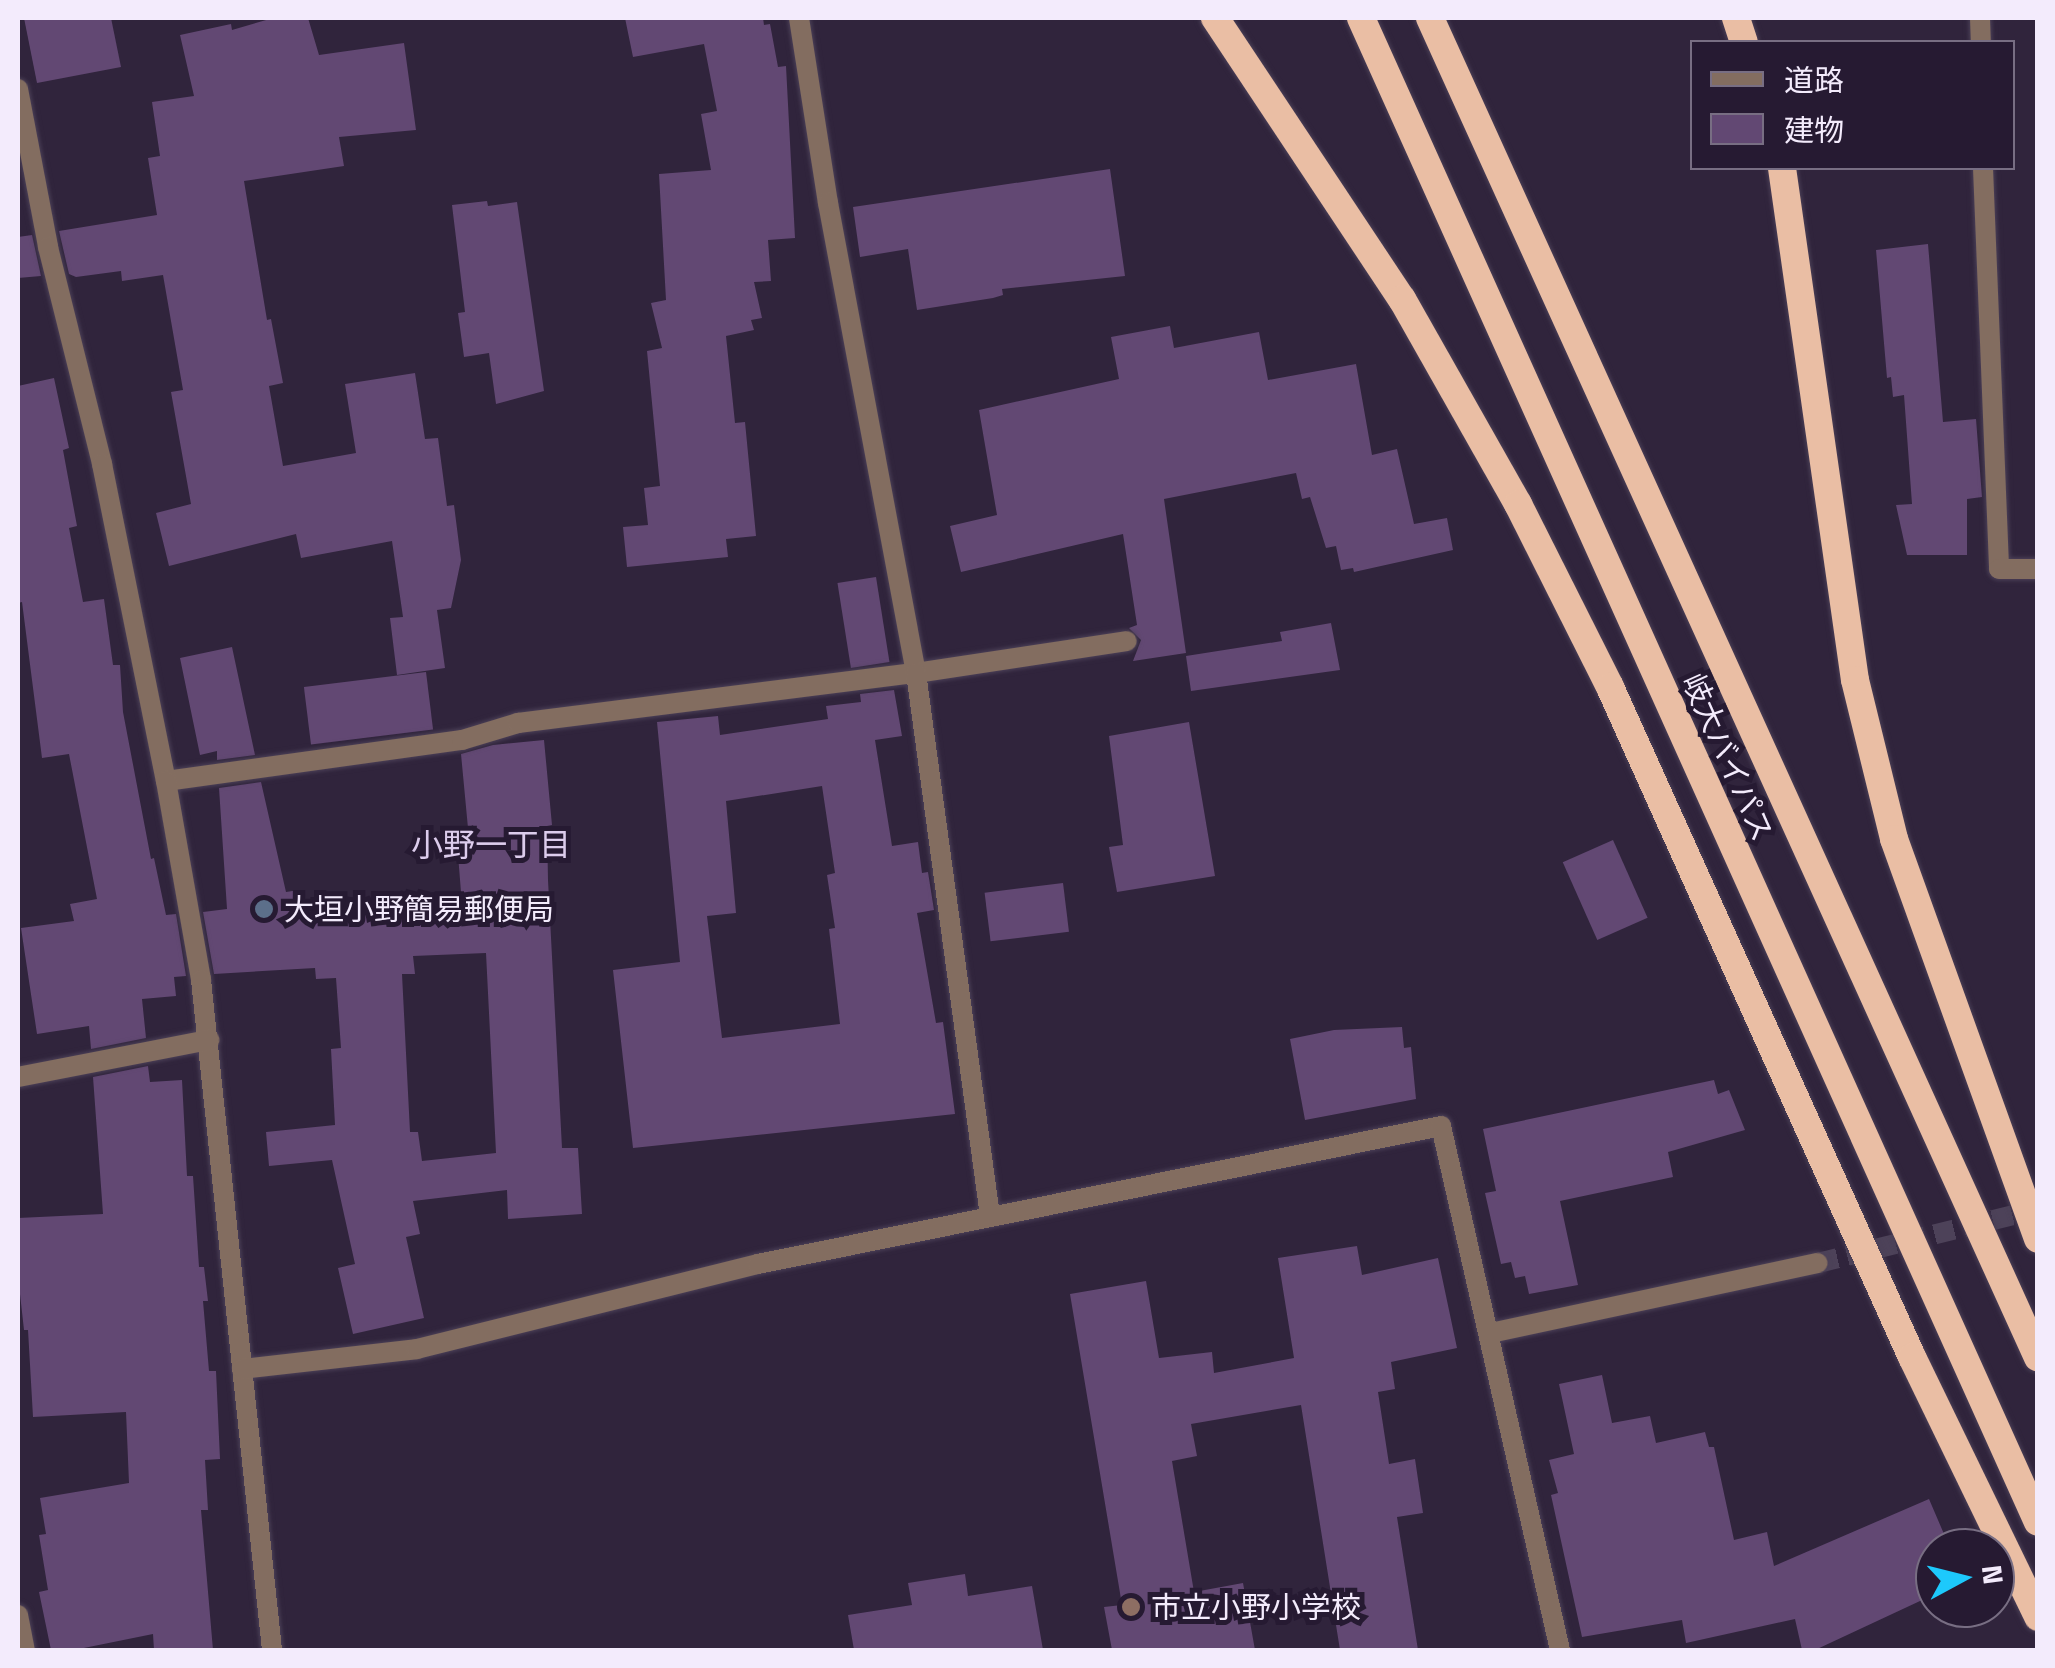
<!DOCTYPE html>
<meta charset="utf-8">
<style>
body{margin:0}
#map{position:relative;width:2055px;height:1668px;overflow:hidden;background:#30243c;font-family:"Titillium Web","Noto Sans JP",sans-serif}
div>[style]{position:absolute}
[style*='--x']{left:calc(var(--x)*1px);top:calc(var(--y)*1px);width:calc(var(--w)*1px);rotate:calc(var(--a)*1deg)}
.building>*{inset:0;background:#624873;transform-origin:0 0}
.minor-tunnel>*{height:20px;margin-top:-10px;transform-origin:0;background:repeating-linear-gradient(90deg,#4d4259 0 20px,transparent 0 30px)}
.roads{filter:drop-shadow(0 0 2px #4b4057) drop-shadow(0 0 2px #4b4057)}
.service>*{height:20px;margin:-10px;padding:0 10px;transform-origin:10px;border-radius:10px;background:#836d60}
.minor>*{height:20px;margin:-10px;padding:0 10px;transform-origin:10px;border-radius:10px;background:#836d60}
.trunk>*{height:28px;margin:-14px;padding:0 14px;transform-origin:14px;border-radius:14px;background:#eabea4}
.dots>*{width:28px;height:28px;translate:-50% -50%;box-sizing:border-box;border:5px solid #261a32;border-radius:50%}
span{translate:-50% -50%;white-space:nowrap;text-align:center;line-height:1.15;-webkit-text-stroke:10px #261a32;paint-order:stroke}
.street-label{font-size:30px;color:#f3ebfc}
.poi-label{font-size:30px;color:#f3ebfc}
.left{translate:0 -50%;text-align:left}
.neighbourhood-label{font-size:32px;color:#dcccec}
.frame{position:absolute;inset:0;border:20px solid #f3ebfc;pointer-events:none}
.legend{position:absolute;left:1690px;top:40px;width:325px;height:130px;box-sizing:border-box;background:#261a32;border:2px solid #786e83;margin:0;padding:12px 18px;list-style:none;font-size:30px;color:#f3ebfc}
.legend li{display:flex;align-items:center;gap:20px;height:50px}
.legend b{width:50px;border:2px solid #786e83}
.north{position:absolute;left:1915px;top:1528px;width:100px;height:100px;box-sizing:border-box;background:#261a32;border:2px solid #786e83;border-radius:50%;rotate:83deg;font-size:28px;font-weight:700;line-height:40px;text-align:center;color:#f3ebfc}
.north::after{content:'';display:block;margin:auto;width:35px;height:45px;background:#1dc9fc;clip-path:polygon(50% 0,100% 100%,50% 72%,0 100%)}
</style>
<div id="map">
<div class="building">
<i style="clip-path:polygon(24px 18px,111px 18px,121px 67px,37px 83px)"></i>
<i style="clip-path:polygon(273px 18px,308px 18px,319px 55px,404px 43px,416px 130px,339px 137px,344px 166px,244px 181px,267px 320px,271px 319px,283px 383px,269px 386px,283px 466px,356px 453px,345px 384px,415px 373px,425px 439px,438px 438px,447px 506px,454px 505px,461px 560px,451px 608px,437px 610px,445px 668px,397px 675px,390px 618px,403px 617px,392px 541px,301px 558px,296px 534px,169px 566px,156px 513px,191px 504px,171px 392px,183px 390px,163px 275px,122px 281px,121px 271px,76px 277px,69px 274px,59px 231px,157px 215px,148px 158px,160px 156px,152px 102px,194px 96px,180px 35px,231px 24px,232px 30px)"></i>
<i style="clip-path:polygon(625px 18px,763px 18px,764px 25px,770px 24px,778px 67px,786px 66px,795px 238px,768px 240px,771px 281px,754px 282px,762px 318px,751px 320px,754px 330px,726px 336px,735px 423px,745px 422px,756px 536px,726px 539px,728px 557px,627px 567px,623px 527px,648px 525px,644px 488px,660px 486px,647px 351px,662px 348px,651px 303px,666px 300px,659px 174px,711px 170px,701px 114px,717px 111px,704px 44px,633px 57px)"></i>
<i style="clip-path:polygon(1110px 169px,1125px 276px,1002px 289px,1003px 295px,993px 298px,917px 310px,908px 249px,860px 257px,853px 207px)"></i>
<i style="clip-path:polygon(487px 201px,488px 206px,517px 202px,544px 391px,496px 404px,489px 353px,464px 357px,458px 313px,465px 312px,452px 205px)"></i>
<i style="clip-path:polygon(32px 235px,41px 276px,18px 278px,18px 237px)"></i>
<i style="clip-path:polygon(1928px 244px,1943px 422px,1976px 419px,1982px 497px,1967px 499px,1967px 555px,1907px 555px,1896px 505px,1912px 504px,1904px 395px,1893px 397px,1891px 377px,1887px 378px,1876px 250px)"></i>
<i style="clip-path:polygon(1170px 326px,1174px 348px,1259px 332px,1268px 380px,1356px 364px,1372px 455px,1397px 449px,1414px 524px,1447px 518px,1453px 550px,1354px 572px,1353px 568px,1341px 570px,1336px 546px,1326px 548px,1310px 497px,1302px 499px,1296px 473px,1164px 499px,1186px 653px,1133px 661px,1141px 640px,1129px 628px,1137px 625px,1123px 534px,961px 572px,950px 526px,997px 515px,979px 410px,1119px 379px,1111px 337px)"></i>
<i style="clip-path:polygon(54px 378px,69px 448px,63px 450px,77px 526px,69px 528px,83px 602px,104px 599px,113px 665px,120px 665px,123px 712px,151px 859px,154px 858px,166px 915px,176px 914px,186px 976px,174px 977px,176px 996px,142px 999px,146px 1038px,91px 1049px,89px 1026px,37px 1034px,21px 928px,74px 921px,70px 904px,97px 899px,69px 754px,42px 758px,22px 602px,18px 603px,18px 386px)"></i>
<i style="left:876px;top:577px;width:86px;height:39px;rotate:81deg"></i>
<i style="clip-path:polygon(1331px 623px,1340px 670px,1191px 691px,1186px 656px,1282px 641px,1280px 632px)"></i>
<i style="clip-path:polygon(232px 647px,255px 755px,217px 760px,217px 751px,200px 755px,180px 658px)"></i>
<i style="left:426px;top:672px;width:58px;height:123px;rotate:83deg"></i>
<i style="clip-path:polygon(evenodd,894px 690px,902px 736px,875px 740px,892px 846px,918px 842px,922px 873px,928px 872px,934px 910px,917px 913px,936px 1023px,943px 1022px,955px 1114px,633px 1148px,613px 970px,680px 962px,657px 722px,718px 716px,720px 735px,828px 719px,826px 706px,861px 702px,860px 694px,894px 690px,822px 786px,835px 873px,827px 875px,835px 928px,829px 929px,840px 1024px,722px 1038px,707px 916px,736px 913px,726px 801px,822px 786px)"></i>
<i style="clip-path:polygon(1189px 722px,1215px 876px,1117px 892px,1109px 847px,1123px 845px,1109px 736px)"></i>
<i style="clip-path:polygon(evenodd,544px 740px,552px 825px,547px 826px,548px 880px,562px 1148px,578px 1148px,582px 1214px,508px 1219px,507px 1190px,413px 1201px,420px 1234px,406px 1237px,424px 1318px,353px 1334px,338px 1268px,355px 1264px,332px 1160px,269px 1166px,266px 1132px,335px 1125px,331px 1049px,341px 1048px,336px 978px,316px 979px,315px 968px,214px 974px,203px 912px,227px 909px,219px 788px,261px 782px,286px 892px,299px 890px,300px 913px,462px 905px,456px 829px,468px 828px,461px 754px,493px 745px,544px 740px,486px 953px,496px 1153px,422px 1161px,418px 1132px,410px 1132px,402px 974px,415px 974px,413px 956px,486px 953px)"></i>
<i style="left:1613px;top:840px;width:85px;height:55px;rotate:66deg"></i>
<i style="left:1063px;top:883px;width:49px;height:79px;rotate:83deg"></i>
<i style="clip-path:polygon(1402px 1027px,1404px 1048px,1411px 1047px,1416px 1099px,1305px 1120px,1290px 1039px,1334px 1030px)"></i>
<i style="clip-path:polygon(148px 1066px,150px 1082px,182px 1080px,187px 1176px,193px 1176px,199px 1267px,204px 1267px,208px 1301px,203px 1301px,209px 1371px,216px 1371px,220px 1459px,205px 1460px,208px 1510px,201px 1510px,213px 1650px,154px 1650px,153px 1634px,74px 1650px,51px 1650px,39px 1592px,48px 1590px,39px 1535px,46px 1534px,40px 1498px,129px 1483px,126px 1412px,33px 1417px,28px 1330px,24px 1330px,18px 1276px,18px 1218px,103px 1214px,93px 1077px)"></i>
<i style="clip-path:polygon(1714px 1080px,1718px 1094px,1729px 1090px,1745px 1130px,1668px 1152px,1673px 1177px,1560px 1201px,1578px 1285px,1529px 1294px,1525px 1276px,1515px 1278px,1511px 1262px,1501px 1264px,1485px 1193px,1496px 1191px,1483px 1129px)"></i>
<i style="clip-path:polygon(1357px 1246px,1362px 1275px,1438px 1258px,1457px 1348px,1391px 1362px,1395px 1389px,1378px 1392px,1389px 1464px,1415px 1459px,1423px 1513px,1397px 1517px,1418px 1650px,1340px 1650px,1301px 1405px,1191px 1424px,1197px 1456px,1172px 1461px,1194px 1592px,1243px 1583px,1255px 1650px,1112px 1650px,1104px 1607px,1122px 1605px,1070px 1294px,1146px 1281px,1159px 1358px,1212px 1352px,1214px 1373px,1294px 1358px,1278px 1258px)"></i>
<i style="clip-path:polygon(1602px 1375px,1612px 1423px,1650px 1416px,1656px 1443px,1705px 1432px,1709px 1447px,1714px 1447px,1734px 1540px,1767px 1532px,1774px 1566px,1929px 1499px,1950px 1548px,1935px 1548px,1935px 1594px,1815px 1650px,1802px 1650px,1795px 1619px,1686px 1643px,1682px 1620px,1582px 1637px,1551px 1495px,1558px 1493px,1549px 1460px,1574px 1454px,1559px 1384px)"></i>
<i style="clip-path:polygon(965px 1574px,968px 1596px,1032px 1586px,1043px 1650px,854px 1650px,848px 1615px,912px 1605px,908px 1583px)"></i>
</div>
<div class="minor-tunnel">
<i style="--x:1818;--y:1263;--w:227;--a:-13.8"></i>
</div>
<div class="roads">
<div class="service">
<i style="--x:166;--y:781;--w:299;--a:-7.9"></i>
<i style="--x:462;--y:740;--w:59;--a:-16.9"></i>
<i style="--x:518;--y:723;--w:401;--a:-7.2"></i>
<i style="--x:916;--y:673;--w:213;--a:-8.6"></i>
</div>
<div class="minor">
<i style="--x:799;--y:18;--w:187;--a:81.1"></i>
<i style="--x:828;--y:203;--w:478;--a:79.4"></i>
<i style="--x:916;--y:673;--w:548;--a:82.24"></i>
<i style="--x:1980;--y:18;--w:24;--a:88"></i>
<i style="--x:18;--y:89;--w:161;--a:79.2"></i>
<i style="--x:48;--y:247;--w:224;--a:76"></i>
<i style="--x:102;--y:464;--w:323;--a:78.6"></i>
<i style="--x:166;--y:781;--w:202;--a:80"></i>
<i style="--x:201;--y:980;--w:674;--a:83.95"></i>
<i style="--x:1983;--y:168;--w:401;--a:87.7"></i>
<i style="--x:1999;--y:569;--w:39;--a:0"></i>
<i style="--x:18;--y:1077;--w:195;--a:-11"></i>
<i style="--x:1491;--y:1333;--w:334;--a:-12.1"></i>
<i style="--x:242;--y:1369;--w:176;--a:-6.5"></i>
<i style="--x:417;--y:1349;--w:351;--a:-14"></i>
<i style="--x:758;--y:1264;--w:697;--a:-11.42"></i>
<i style="--x:1441;--y:1126;--w:537;--a:77.21"></i>
<i style="--x:18;--y:1615;--w:36;--a:79"></i>
</div>
<div class="trunk">
<i style="--x:1215;--y:18;--w:338;--a:56.4"></i>
<i style="--x:1402;--y:299;--w:236;--a:60.5"></i>
<i style="--x:1518;--y:504;--w:205;--a:63.3"></i>
<i style="--x:1610;--y:687;--w:735;--a:65.74"></i>
<i style="--x:1912;--y:1357;--w:289;--a:64.1"></i>
<i style="--x:1361;--y:18;--w:1649;--a:65.77"></i>
<i style="--x:1430;--y:18;--w:1471;--a:65.59"></i>
<i style="--x:1736;--y:18;--w:25;--a:72"></i>
<i style="--x:1782;--y:168;--w:517;--a:81.89"></i>
<i style="--x:1855;--y:680;--w:164;--a:76.2"></i>
<i style="--x:1894;--y:839;--w:425;--a:70.2"></i>
</div>
</div>
<div class="dots">
<i style="left:264px;top:909px;background:#5c6f8a"></i>
<i style="left:1131px;top:1607px;background:#8d6e63"></i>
</div>
<div class="street-label">
<span style="left:1728px;top:757px;rotate:66deg">岐大バイパス</span>
</div>
<div class="poi-label">
<span class="left" style="left:284px;top:909px">大垣小野簡易郵便局</span>
<span class="left" style="left:1151px;top:1607px">市立小野小学校</span>
</div>
<div class="neighbourhood-label">
<span style="left:491px;top:844px">小野一丁目</span>
</div>
<div class="frame"></div>
<ul class="legend">
<li><b style="height:12px;background:#836d60"></b>道路</li>
<li><b style="height:28px;background:#624873"></b>建物</li>
</ul>
<div class="north">N</div>
</div>
